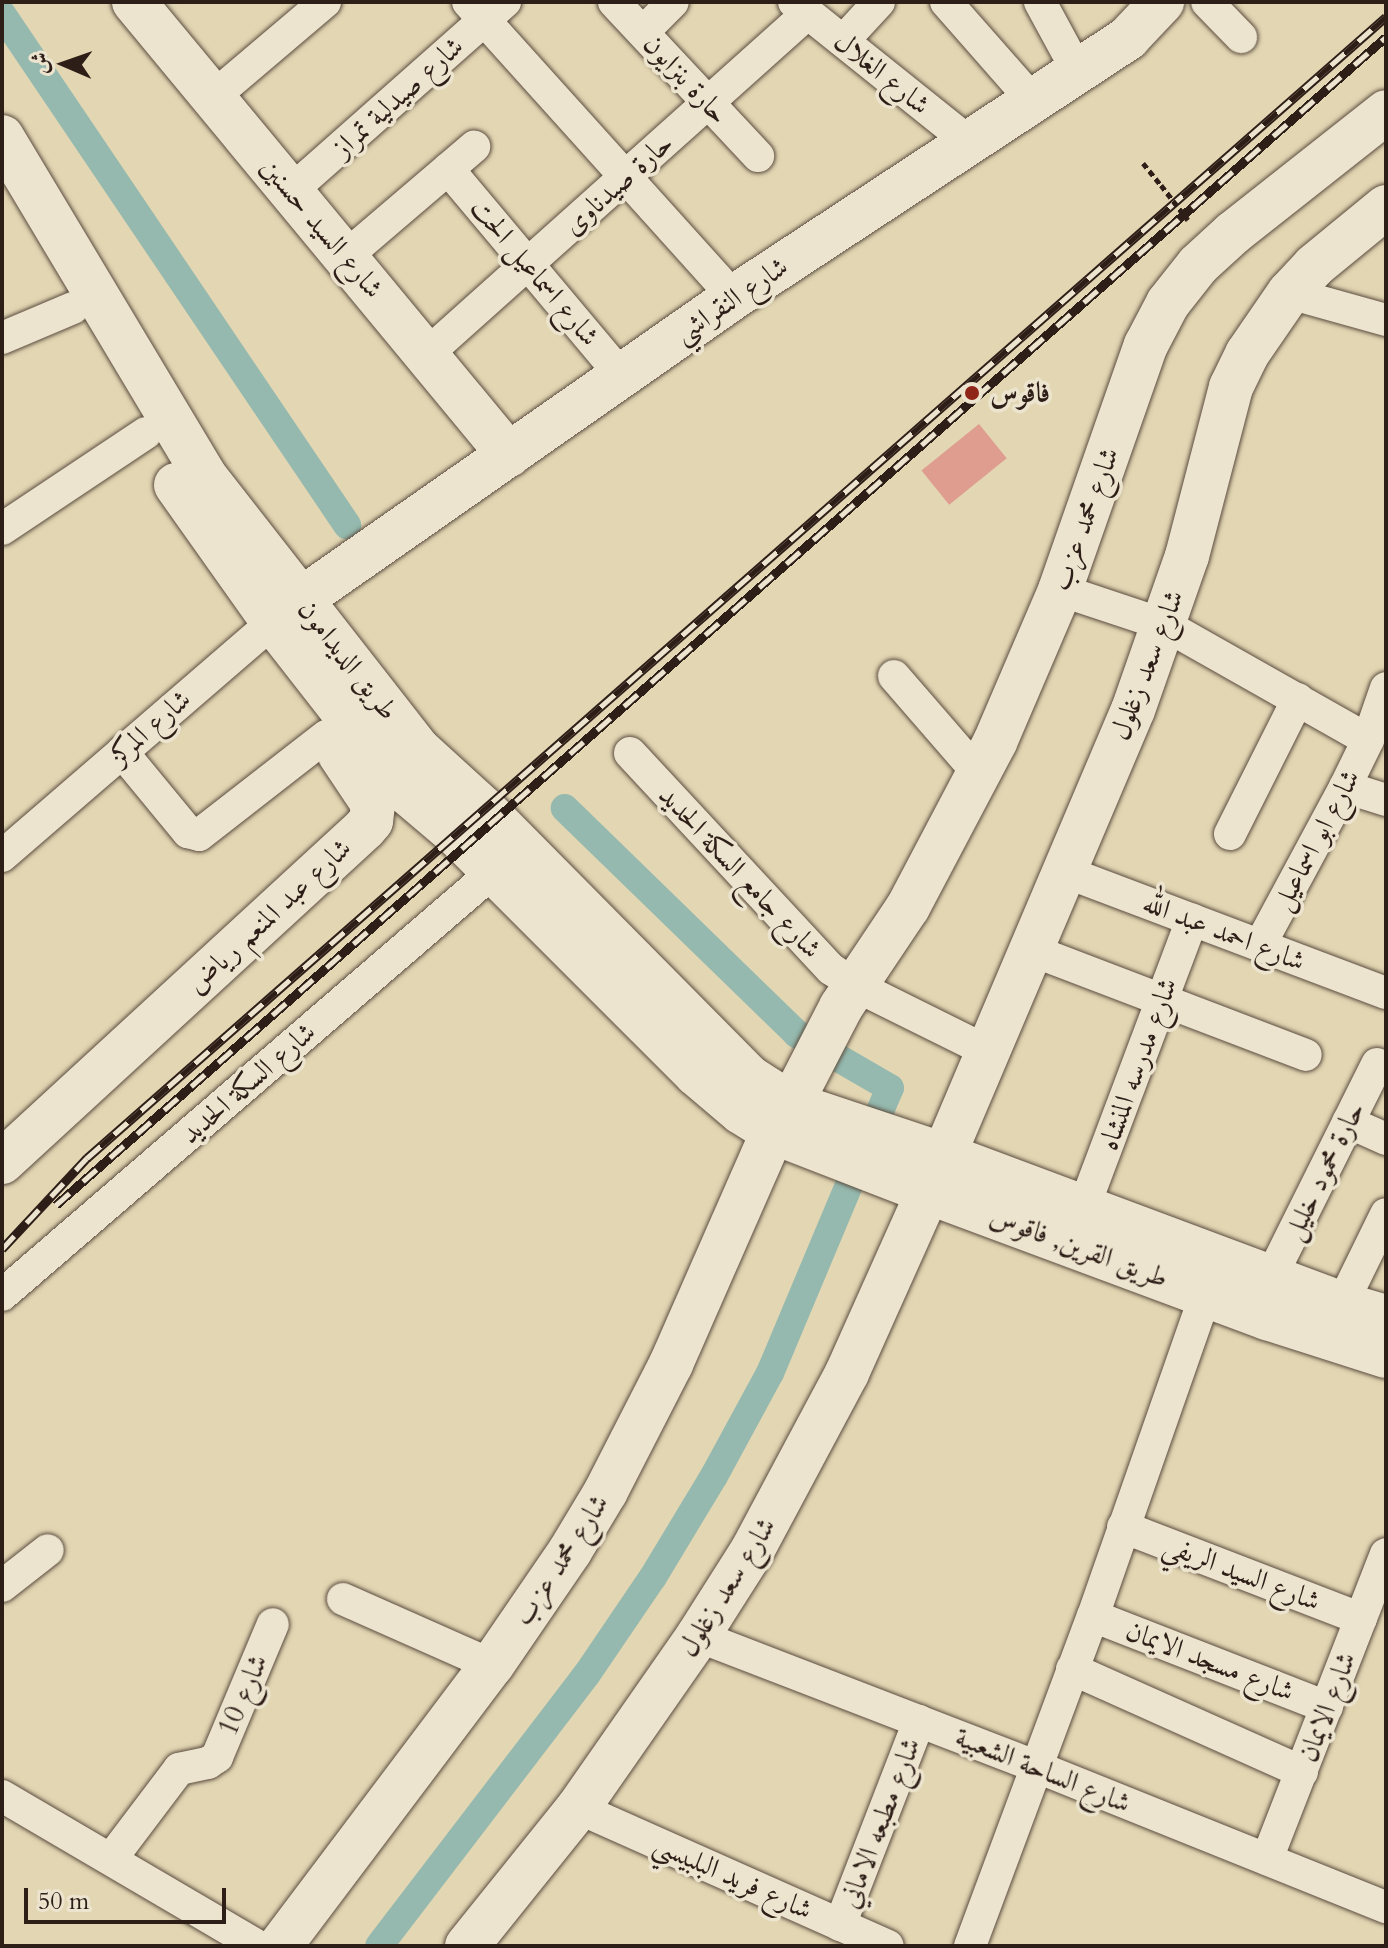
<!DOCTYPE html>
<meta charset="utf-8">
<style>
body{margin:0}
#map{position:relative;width:1388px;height:1948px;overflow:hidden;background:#e2d6b3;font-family:Cardo,Amiri,serif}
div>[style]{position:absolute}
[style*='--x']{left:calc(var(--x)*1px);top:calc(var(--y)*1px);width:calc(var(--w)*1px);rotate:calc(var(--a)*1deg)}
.canal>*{height:28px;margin:-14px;padding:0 14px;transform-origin:14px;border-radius:14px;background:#95b9ae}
.building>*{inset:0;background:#df9d90;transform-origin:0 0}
.path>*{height:5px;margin-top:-2.5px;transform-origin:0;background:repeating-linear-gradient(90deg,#2e1e18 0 6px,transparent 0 10px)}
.roads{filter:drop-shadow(0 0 2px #5b4c3f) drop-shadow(0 0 2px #5b4c3f)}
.street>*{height:32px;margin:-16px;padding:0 16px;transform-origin:16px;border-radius:16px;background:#ece4ce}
.secondary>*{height:44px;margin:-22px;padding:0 22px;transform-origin:22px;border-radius:22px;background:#ece4ce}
.rail>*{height:9px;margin-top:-4.5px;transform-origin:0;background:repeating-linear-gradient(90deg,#ece4ce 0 18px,#2e1e18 0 36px);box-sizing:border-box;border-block:2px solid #2e1e18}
.path-bridge>*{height:5px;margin-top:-2.5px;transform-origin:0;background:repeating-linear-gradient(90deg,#2e1e18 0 6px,transparent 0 10px)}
.dots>*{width:22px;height:22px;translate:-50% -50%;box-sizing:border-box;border:4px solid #ece4ce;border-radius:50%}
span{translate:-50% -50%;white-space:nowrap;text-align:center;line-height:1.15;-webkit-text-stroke:7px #ece4ce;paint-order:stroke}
.street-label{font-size:28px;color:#2e1e18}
.poi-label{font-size:28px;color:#2e1e18;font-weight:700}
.left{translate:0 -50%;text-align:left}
.frame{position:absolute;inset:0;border:4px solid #2e1e18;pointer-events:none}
.north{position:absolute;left:24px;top:24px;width:80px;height:80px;-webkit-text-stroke:6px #ece4ce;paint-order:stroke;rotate:272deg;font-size:22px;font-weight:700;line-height:32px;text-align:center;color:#2e1e18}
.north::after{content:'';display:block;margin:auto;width:28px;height:36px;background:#2e1e18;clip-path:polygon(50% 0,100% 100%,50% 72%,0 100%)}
.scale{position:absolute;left:24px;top:1888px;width:202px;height:36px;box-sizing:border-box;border:4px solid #2e1e18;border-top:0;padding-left:10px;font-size:24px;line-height:28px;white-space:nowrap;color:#2e1e18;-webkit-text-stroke:6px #ece4ce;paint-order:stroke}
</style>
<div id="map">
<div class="canal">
<i style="--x:2;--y:14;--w:617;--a:55.97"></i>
<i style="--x:379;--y:1946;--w:342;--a:-52.6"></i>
<i style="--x:587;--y:1674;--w:117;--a:-55.8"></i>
<i style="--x:653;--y:1577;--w:118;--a:-58.9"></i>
<i style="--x:714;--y:1476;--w:117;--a:-61.5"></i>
<i style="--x:770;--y:1373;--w:309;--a:-67.2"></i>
<i style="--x:890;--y:1088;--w:108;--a:-149.9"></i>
<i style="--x:797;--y:1034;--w:324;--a:-135.8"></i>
</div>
<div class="building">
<i style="left:979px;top:424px;width:44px;height:74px;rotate:51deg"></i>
</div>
<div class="path">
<i style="--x:1143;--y:163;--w:28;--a:51"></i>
</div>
<div class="roads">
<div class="street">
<i style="--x:468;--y:2;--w:397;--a:48"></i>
<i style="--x:614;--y:2;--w:211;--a:46.9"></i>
<i style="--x:794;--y:2;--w:226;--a:38.7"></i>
<i style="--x:946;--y:2;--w:132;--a:48.7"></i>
<i style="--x:1040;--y:2;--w:80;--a:61.5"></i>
<i style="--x:1207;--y:2;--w:49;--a:45.8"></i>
<i style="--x:643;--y:32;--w:42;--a:-45"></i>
<i style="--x:843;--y:41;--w:53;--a:-47.3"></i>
<i style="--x:213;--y:97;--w:147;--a:-40.3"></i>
<i style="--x:448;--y:169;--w:269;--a:50"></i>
<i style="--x:291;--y:191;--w:286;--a:-41.5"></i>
<i style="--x:345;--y:257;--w:170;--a:-40.5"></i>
<i style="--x:1289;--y:293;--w:101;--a:15.6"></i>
<i style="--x:2;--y:338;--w:77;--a:-22.9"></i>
<i style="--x:427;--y:354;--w:511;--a:-41.83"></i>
<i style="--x:2;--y:529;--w:173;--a:-33.7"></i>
<i style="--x:1060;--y:590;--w:111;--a:18.4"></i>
<i style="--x:1165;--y:625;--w:233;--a:29.5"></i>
<i style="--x:894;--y:676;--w:130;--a:49.1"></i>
<i style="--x:122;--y:752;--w:104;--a:50.5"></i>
<i style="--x:188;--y:832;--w:11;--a:15"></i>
<i style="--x:199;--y:835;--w:161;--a:-37.9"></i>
<i style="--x:630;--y:753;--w:295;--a:47.1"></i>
<i style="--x:831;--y:969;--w:30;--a:34"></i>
<i style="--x:856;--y:986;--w:146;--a:26.4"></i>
<i style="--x:1345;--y:787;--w:43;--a:17.6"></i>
<i style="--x:1230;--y:834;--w:151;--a:-63.3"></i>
<i style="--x:2;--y:856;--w:378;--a:-40.8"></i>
<i style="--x:1063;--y:871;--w:345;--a:20.7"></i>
<i style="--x:1260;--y:945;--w:179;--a:-61.7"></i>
<i style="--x:1345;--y:787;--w:52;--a:-63.9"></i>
<i style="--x:1368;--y:740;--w:55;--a:-70.9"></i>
<i style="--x:1031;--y:950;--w:294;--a:20.9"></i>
<i style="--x:1348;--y:1122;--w:42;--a:24.1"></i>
<i style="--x:1084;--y:1207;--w:307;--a:-69.4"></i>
<i style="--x:1271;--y:1277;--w:238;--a:-63.5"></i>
<i style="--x:2;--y:1295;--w:649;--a:-40.75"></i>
<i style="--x:1342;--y:1304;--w:100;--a:-63.9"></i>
<i style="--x:1123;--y:1527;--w:255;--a:21.1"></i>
<i style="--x:2;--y:1586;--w:58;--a:-38"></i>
<i style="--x:343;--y:1599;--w:163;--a:23.9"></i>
<i style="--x:1093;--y:1616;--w:251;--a:21.3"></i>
<i style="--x:698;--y:1636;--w:363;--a:21.1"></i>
<i style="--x:1037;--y:1767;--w:376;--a:21.9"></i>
<i style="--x:1072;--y:1669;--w:252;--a:24.1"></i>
<i style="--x:2;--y:1796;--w:297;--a:30.4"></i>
<i style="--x:578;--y:1808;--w:339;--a:24"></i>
<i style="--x:111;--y:1859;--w:113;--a:-52.9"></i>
<i style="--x:179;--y:1769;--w:30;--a:-12"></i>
<i style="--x:208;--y:1763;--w:11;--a:-34"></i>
<i style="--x:217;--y:1757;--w:144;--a:-67.2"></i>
<i style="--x:1267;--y:1859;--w:327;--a:-68.7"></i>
<i style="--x:840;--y:1925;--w:219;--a:-68.8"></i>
<i style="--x:970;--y:1946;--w:352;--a:-69.6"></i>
<i style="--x:1093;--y:1616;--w:341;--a:-70.7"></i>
</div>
<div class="secondary">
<i style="--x:134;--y:2;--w:588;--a:50.38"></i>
<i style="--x:2;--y:137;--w:394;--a:59.1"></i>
<i style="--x:204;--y:475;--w:348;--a:52"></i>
<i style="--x:418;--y:749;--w:89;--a:42.3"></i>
<i style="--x:484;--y:809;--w:377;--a:45.3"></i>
<i style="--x:749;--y:1077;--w:50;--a:32.7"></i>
<i style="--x:791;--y:1104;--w:161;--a:18.4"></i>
<i style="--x:944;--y:1155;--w:425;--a:20.5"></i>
<i style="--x:1342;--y:1304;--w:46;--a:16.5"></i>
<i style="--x:176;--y:485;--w:168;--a:54.7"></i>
<i style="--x:273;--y:622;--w:214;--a:52"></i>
<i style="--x:405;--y:791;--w:68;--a:40.2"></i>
<i style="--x:457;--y:835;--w:338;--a:45"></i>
<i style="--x:696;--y:1074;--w:59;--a:40.2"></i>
<i style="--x:741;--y:1112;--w:38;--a:32"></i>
<i style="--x:773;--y:1132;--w:166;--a:21.2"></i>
<i style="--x:928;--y:1192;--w:362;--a:20.4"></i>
<i style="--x:1267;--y:1318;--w:125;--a:17.7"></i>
<i style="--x:300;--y:600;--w:529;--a:-34.92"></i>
<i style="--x:734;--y:297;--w:472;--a:-33.3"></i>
<i style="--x:1128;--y:38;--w:50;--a:-46.6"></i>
<i style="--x:791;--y:1104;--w:109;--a:-62.7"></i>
<i style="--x:841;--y:1007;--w:120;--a:-56.2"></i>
<i style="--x:908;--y:907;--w:187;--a:-62.2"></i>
<i style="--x:995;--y:742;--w:165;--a:-66.8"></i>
<i style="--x:1060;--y:590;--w:260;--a:-70.7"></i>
<i style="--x:1146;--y:345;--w:47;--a:-62.4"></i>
<i style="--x:1168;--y:303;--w:48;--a:-51.7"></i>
<i style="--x:1198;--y:265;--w:47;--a:-42.4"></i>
<i style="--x:1233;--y:233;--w:195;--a:-38.3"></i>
<i style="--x:944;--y:1155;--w:483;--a:-67"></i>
<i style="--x:1133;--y:710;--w:163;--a:-70.7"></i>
<i style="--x:1187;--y:556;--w:175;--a:-75.4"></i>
<i style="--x:1231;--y:387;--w:37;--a:-64"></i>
<i style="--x:1247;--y:354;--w:74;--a:-55.5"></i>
<i style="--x:1289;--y:293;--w:37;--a:-47"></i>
<i style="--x:1314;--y:266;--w:93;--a:-39.3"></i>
<i style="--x:2;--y:1162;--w:493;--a:-42.6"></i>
<i style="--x:365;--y:828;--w:9;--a:-49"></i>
<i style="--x:371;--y:821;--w:17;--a:-83"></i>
<i style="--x:373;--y:804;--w:61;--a:-123.7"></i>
<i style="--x:280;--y:1946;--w:352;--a:-53"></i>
<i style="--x:492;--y:1665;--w:138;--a:-55.6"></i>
<i style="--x:570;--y:1551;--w:70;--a:-59"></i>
<i style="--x:606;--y:1491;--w:143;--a:-62.9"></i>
<i style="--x:671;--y:1364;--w:253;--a:-66.3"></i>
<i style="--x:467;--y:1946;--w:177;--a:-51.2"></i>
<i style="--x:578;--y:1808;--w:210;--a:-55.1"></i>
<i style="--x:698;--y:1636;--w:101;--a:-57.6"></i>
<i style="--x:752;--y:1551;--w:202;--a:-61.9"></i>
<i style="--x:847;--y:1373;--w:198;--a:-65.9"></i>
</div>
</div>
<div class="rail">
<i style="--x:56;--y:1205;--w:1770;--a:-41.29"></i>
<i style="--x:2;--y:1249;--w:125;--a:-47"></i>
<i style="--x:87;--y:1158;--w:1729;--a:-41.3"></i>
</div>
<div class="path-bridge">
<i style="--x:1161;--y:185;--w:44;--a:52.4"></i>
</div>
<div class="dots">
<i style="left:972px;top:393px;background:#8f2418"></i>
</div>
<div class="street-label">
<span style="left:882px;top:73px;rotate:39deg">شارع الغلال</span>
<span style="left:686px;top:79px;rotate:47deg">حارة بنزايون</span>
<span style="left:398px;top:97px;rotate:-42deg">شارع صيدلية تمراز</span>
<span style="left:618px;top:184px;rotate:-42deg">حارة صيدناوى</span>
<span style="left:322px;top:228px;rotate:50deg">شارع السيد حسنين</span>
<span style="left:535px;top:272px;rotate:50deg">شارع اسماعيل الحت</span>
<span style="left:731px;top:300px;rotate:-34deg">شارع النقراشي</span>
<span style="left:1085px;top:519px;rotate:-70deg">شارع محمد عزب</span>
<span style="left:348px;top:660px;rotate:52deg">طريق الديدامون</span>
<span style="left:1147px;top:665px;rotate:-69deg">شارع سعد زغلول</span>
<span style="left:150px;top:727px;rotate:-41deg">شارع المركز</span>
<span style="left:1316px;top:840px;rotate:-62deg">شارع ابو اسماعيل</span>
<span style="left:740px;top:872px;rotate:47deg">شارع جامع السكة الحديد</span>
<span style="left:269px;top:916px;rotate:-43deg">شارع عبد المنعم رياض</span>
<span style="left:1224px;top:932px;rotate:21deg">شارع احمد عبد الله</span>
<span style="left:1138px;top:1064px;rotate:-70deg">شارع مدرسه المنشاه</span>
<span style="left:248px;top:1083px;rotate:-41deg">شارع السكة الحديد</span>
<span style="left:1324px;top:1171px;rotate:-64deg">حارة محمود خليل</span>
<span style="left:1079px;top:1247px;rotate:20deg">طريق القرين, فاقوس</span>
<span style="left:561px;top:1560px;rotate:-57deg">شارع محمد عزب</span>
<span style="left:1242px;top:1573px;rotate:21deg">شارع السيد الريفي</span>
<span style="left:727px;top:1587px;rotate:-58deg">شارع سعد زغلول</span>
<span style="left:1210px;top:1661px;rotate:21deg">شارع مسجد الايمان</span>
<span style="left:243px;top:1695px;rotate:-67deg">شارع 10</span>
<span style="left:1327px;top:1707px;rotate:-69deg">شارع الايمان</span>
<span style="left:1043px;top:1770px;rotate:22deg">شارع الساحة الشعبية</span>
<span style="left:880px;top:1823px;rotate:-69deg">شارع مطبعه الاماني</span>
<span style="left:733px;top:1877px;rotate:24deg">شارع فريد البلبيسي</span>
</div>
<div class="poi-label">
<span class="left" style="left:990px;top:393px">فاقوس</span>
</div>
<div class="frame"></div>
<div class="north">ش</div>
<div class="scale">50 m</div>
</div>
